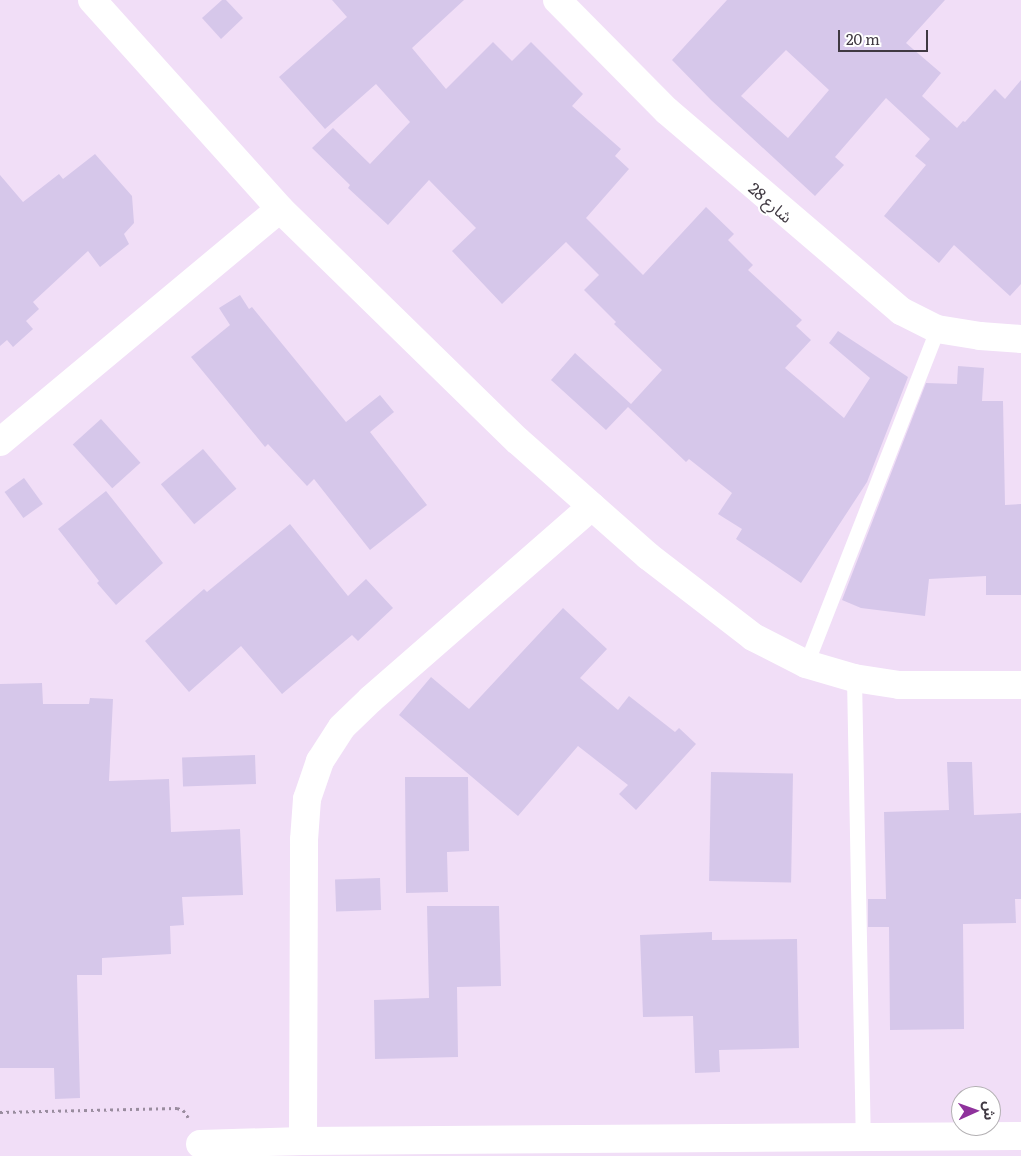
<!DOCTYPE html>
<meta charset="utf-8">
<style>
body{margin:0}
#map{position:relative;width:1021px;height:1156px;overflow:hidden;background:#f1def7;font-family:Literata,"Noto Sans Arabic",serif}
div>[style]{position:absolute}
[style*='--x']{left:calc(var(--x)*1px);top:calc(var(--y)*1px);width:calc(var(--w)*1px);rotate:calc(var(--a)*1deg)}
.building>*{inset:0;background:#d6c7ea;transform-origin:0 0}
.path>*{height:3px;margin-top:-1.5px;transform-origin:0;background:repeating-linear-gradient(90deg,#998c9e 0 2.5px,transparent 0 6.5px)}
.service>*{height:15px;margin:-7.5px;padding:0 7.5px;transform-origin:7.5px;border-radius:7.5px;background:#fff}
.minor>*{height:28px;margin:-14px;padding:0 14px;transform-origin:14px;border-radius:14px;background:#fff}
span{translate:-50% -50%;white-space:nowrap;text-align:center;line-height:1.15;-webkit-text-stroke:4px #fff;paint-order:stroke}
.street-label{font-size:16px;color:#403942}
.north{position:absolute;left:951px;top:1086px;width:50px;height:50px;box-sizing:border-box;background:#fff;border:1px solid #b3b0b3;border-radius:50%;rotate:88deg;font-size:14px;font-weight:700;line-height:20px;text-align:center;color:#403942}
.north::after{content:'';display:block;margin:auto;width:18px;height:22px;background:#8f329c;clip-path:polygon(50% 0,100% 100%,50% 72%,0 100%)}
.scale{position:absolute;left:838px;top:30px;width:90px;height:22px;box-sizing:border-box;border:2px solid #403942;border-top:0;padding-left:6px;font-size:15px;line-height:18px;white-space:nowrap;color:#403942;-webkit-text-stroke:4px #fff;paint-order:stroke}
</style>
<div id="map">
<div class="building">
<i style="clip-path:polygon(222px 0,226px 0,243px 18px,221px 39px,202px 18px)"></i>
<i style="clip-path:polygon(332px 0,464px 0,412px 48px,446px 89px,493px 42px,512px 61px,531px 42px,583px 94px,572px 106px,621px 149px,615px 156px,629px 169px,586px 218px,643px 275px,706px 207px,734px 234px,728px 240px,753px 265px,748px 270px,802px 320px,796px 326px,811px 340px,785px 368px,844px 418px,870px 378px,829px 343px,838px 331px,908px 377px,867px 482px,801px 583px,736px 539px,742px 529px,718px 514px,732px 493px,689px 459px,686px 462px,628px 407px,606px 430px,551px 380px,575px 353px,631px 404px,662px 370px,614px 324px,616px 322px,584px 290px,599px 275px,566px 242px,502px 304px,452px 251px,476px 228px,429px 180px,388px 225px,348px 188px,350px 185px,312px 148px,333px 128px,370px 164px,410px 122px,376px 84px,325px 129px,279px 77px,347px 17px)"></i>
<i style="clip-path:polygon(evenodd,727px 0,945px 0,906px 43px,941px 73px,922px 96px,957px 128px,963px 121px,965px 122px,995px 89px,1005px 99px,1021px 80px,1021px 284px,1010px 296px,954px 245px,939px 263px,884px 216px,926px 165px,915px 156px,930px 139px,886px 98px,835px 157px,844px 165px,815px 196px,711px 100px,672px 60px,727px 0,786px 50px,829px 90px,788px 138px,741px 96px,786px 50px)"></i>
<i style="clip-path:polygon(95px 154px,132px 196px,134px 223px,124px 234px,129px 244px,100px 267px,88px 251px,33px 302px,39px 309px,26px 321px,33px 329px,13px 347px,7px 340px,0 346px,0 175px,23px 202px,59px 174px,63px 179px)"></i>
<i style="clip-path:polygon(240px 295px,249px 309px,252px 307px,346px 422px,380px 395px,394px 412px,370px 432px,427px 505px,370px 550px,314px 479px,307px 486px,268px 444px,265px 447px,191px 357px,230px 325px,219px 308px)"></i>
<i style="clip-path:polygon(958px 366px,984px 368px,982px 401px,1003px 401px,1005px 505px,1021px 504px,1021px 595px,986px 595px,986px 576px,929px 579px,925px 616px,861px 608px,842px 600px,926px 383px,957px 384px)"></i>
<i style="left:101px;top:419px;width:59px;height:38px;rotate:48deg"></i>
<i style="left:203px;top:449px;width:52px;height:55px;rotate:50deg"></i>
<i style="left:24px;top:478px;width:32px;height:24px;rotate:54deg"></i>
<i style="clip-path:polygon(106px 491px,163px 563px,116px 605px,97px 583px,99px 581px,58px 529px)"></i>
<i style="clip-path:polygon(290px 524px,348px 596px,366px 579px,393px 608px,358px 641px,352px 635px,282px 694px,241px 646px,189px 692px,145px 641px,204px 589px,207px 592px)"></i>
<i style="clip-path:polygon(563px 608px,607px 649px,580px 678px,618px 710px,629px 696px,675px 732px,679px 728px,696px 744px,636px 810px,619px 794px,628px 785px,578px 746px,518px 816px,399px 715px,431px 677px,469px 709px)"></i>
<i style="clip-path:polygon(42px 683px,43px 704px,89px 704px,90px 698px,113px 699px,109px 781px,169px 779px,171px 832px,240px 829px,243px 895px,182px 897px,184px 925px,170px 926px,171px 954px,102px 958px,102px 975px,77px 975px,80px 1098px,55px 1099px,54px 1068px,0 1068px,0 684px)"></i>
<i style="left:255px;top:755px;width:29px;height:73px;rotate:88deg"></i>
<i style="clip-path:polygon(947px 762px,972px 762px,974px 815px,1021px 813px,1021px 899px,1015px 899px,1016px 923px,963px 924px,964px 1029px,890px 1030px,889px 927px,868px 927px,868px 899px,886px 899px,884px 812px,949px 810px)"></i>
<i style="left:711px;top:772px;width:82px;height:109px;rotate:1deg"></i>
<i style="clip-path:polygon(405px 777px,468px 777px,469px 851px,447px 852px,448px 892px,406px 893px)"></i>
<i style="left:380px;top:878px;width:32px;height:45px;rotate:88deg"></i>
<i style="clip-path:polygon(427px 906px,499px 906px,501px 986px,457px 987px,458px 1057px,375px 1059px,374px 1000px,429px 998px)"></i>
<i style="clip-path:polygon(712px 932px,712px 940px,797px 939px,799px 1048px,719px 1050px,720px 1072px,695px 1073px,693px 1016px,643px 1017px,640px 935px)"></i>
</div>
<div class="path">
<i style="--x:0;--y:1112;--w:177;--a:-1.3"></i>
<i style="--x:177;--y:1108;--w:6;--a:18"></i>
<i style="--x:183;--y:1110;--w:9;--a:54"></i>
</div>
<div class="service">
<i style="--x:806;--y:664;--w:360;--a:-68.6"></i>
<i style="--x:854;--y:678;--w:460;--a:88.9"></i>
</div>
<div class="minor">
<i style="--x:92;--y:0;--w:281;--a:48"></i>
<i style="--x:280;--y:209;--w:332;--a:44.3"></i>
<i style="--x:518;--y:441;--w:174;--a:41.5"></i>
<i style="--x:648;--y:556;--w:133;--a:37.6"></i>
<i style="--x:753;--y:637;--w:59;--a:27"></i>
<i style="--x:806;--y:664;--w:50;--a:16.3"></i>
<i style="--x:854;--y:678;--w:46;--a:8.8"></i>
<i style="--x:899;--y:685;--w:122;--a:0"></i>
<i style="--x:557;--y:0;--w:156;--a:45.3"></i>
<i style="--x:667;--y:111;--w:308;--a:40.5"></i>
<i style="--x:901;--y:311;--w:40;--a:26.6"></i>
<i style="--x:937;--y:329;--w:44;--a:9.2"></i>
<i style="--x:980;--y:336;--w:41;--a:4.2"></i>
<i style="--x:0;--y:442;--w:364;--a:-39.8"></i>
<i style="--x:303;--y:1141;--w:301;--a:-89.8"></i>
<i style="--x:304;--y:840;--w:41;--a:-85.8"></i>
<i style="--x:307;--y:799;--w:40;--a:-71.1"></i>
<i style="--x:320;--y:761;--w:40;--a:-57.1"></i>
<i style="--x:342;--y:727;--w:40;--a:-44"></i>
<i style="--x:371;--y:699;--w:293;--a:-41.1"></i>
<i style="--x:200;--y:1144;--w:103;--a:-1.7"></i>
<i style="--x:303;--y:1141;--w:718;--a:-0.4"></i>
</div>
<div class="street-label">
<span style="left:771px;top:202px;rotate:41deg">شارع 28</span>
</div>
<div class="north">ش</div>
<div class="scale">20 m</div>
</div>
